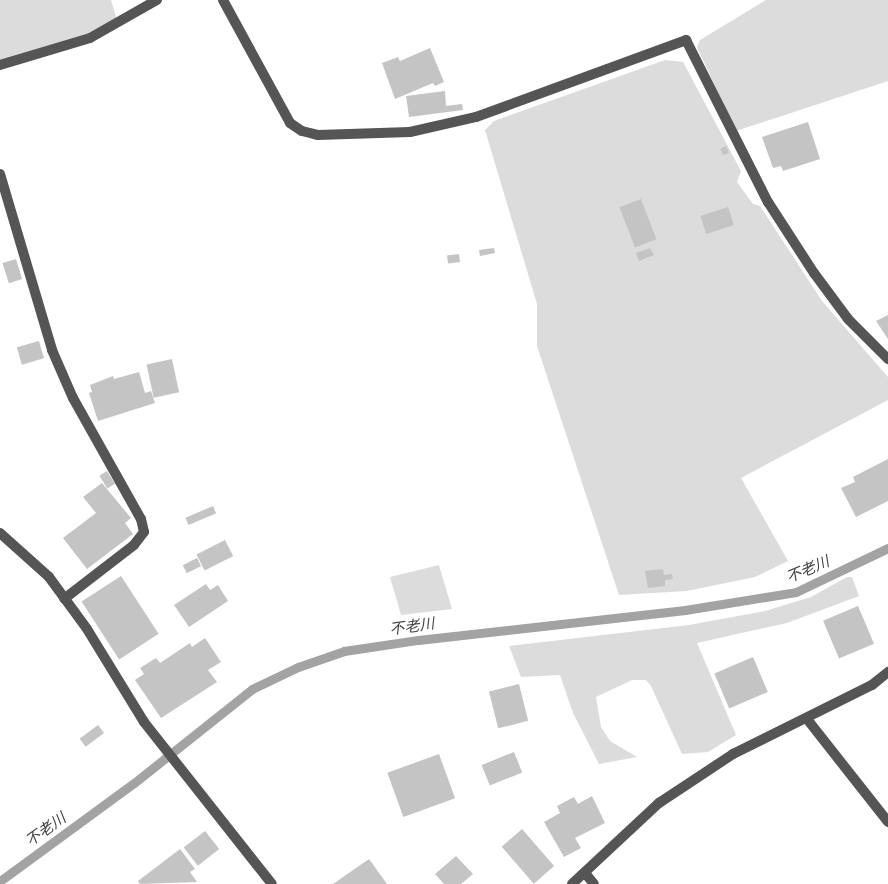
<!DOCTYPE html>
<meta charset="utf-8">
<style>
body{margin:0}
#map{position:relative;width:888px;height:884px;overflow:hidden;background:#fff;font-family:"Work Sans","Noto Sans JP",sans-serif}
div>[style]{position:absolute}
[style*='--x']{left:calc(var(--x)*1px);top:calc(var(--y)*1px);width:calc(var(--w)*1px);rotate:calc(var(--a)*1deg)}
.green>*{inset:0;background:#dcdcdc}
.stream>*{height:9px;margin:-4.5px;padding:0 4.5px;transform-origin:4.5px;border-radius:4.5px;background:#a3a3a3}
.building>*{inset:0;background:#c4c4c4;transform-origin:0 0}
.service>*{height:10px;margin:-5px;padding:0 5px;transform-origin:5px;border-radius:5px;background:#555}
.minor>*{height:10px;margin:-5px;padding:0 5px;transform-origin:5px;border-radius:5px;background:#555}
span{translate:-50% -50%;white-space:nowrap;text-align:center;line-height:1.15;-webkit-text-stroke:4px #fff;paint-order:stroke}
.water-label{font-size:15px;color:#444;font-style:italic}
</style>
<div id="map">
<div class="green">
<i style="clip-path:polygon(0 0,111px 0,117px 20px,89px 33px,0 60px)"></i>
<i style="clip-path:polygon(766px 0,888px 0,888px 81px,736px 131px,697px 47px,700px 40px)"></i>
<i style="clip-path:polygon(665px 60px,683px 62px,741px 171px,737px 182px,753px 204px,760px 206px,822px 301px,888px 377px,888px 400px,741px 478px,788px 561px,755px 577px,687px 591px,619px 595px,537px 346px,537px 304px,485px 130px,494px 121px)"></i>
<i style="clip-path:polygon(439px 565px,452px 609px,401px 615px,390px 577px)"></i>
<i style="clip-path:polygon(847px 577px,852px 577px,859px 596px,787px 623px,697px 643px,736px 735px,708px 752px,682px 754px,651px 686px,646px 680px,632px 680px,596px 697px,601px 727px,610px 741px,637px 757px,599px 764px,573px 713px,560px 675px,521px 677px,509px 646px,689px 625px,765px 611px,811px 597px)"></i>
</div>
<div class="stream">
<i style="--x:0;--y:881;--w:166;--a:-36.2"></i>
<i style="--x:134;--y:783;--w:151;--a:-38.5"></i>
<i style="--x:252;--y:689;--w:51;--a:-25.6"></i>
<i style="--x:298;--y:667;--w:49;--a:-19.2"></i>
<i style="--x:344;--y:651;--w:75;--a:-8.5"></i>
<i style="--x:418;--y:640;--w:269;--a:-6.4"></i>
<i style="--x:685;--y:610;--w:112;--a:-9.2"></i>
<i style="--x:796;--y:592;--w:102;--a:-25.6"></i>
</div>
<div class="building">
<i style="clip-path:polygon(430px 48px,444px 82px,435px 86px,433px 83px,395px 99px,382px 63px,398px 57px,400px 61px)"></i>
<i style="clip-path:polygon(445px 91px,446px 106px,462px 104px,463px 110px,409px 117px,406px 96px)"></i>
<i style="clip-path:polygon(808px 122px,820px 159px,783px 171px,781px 166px,773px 168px,762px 137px)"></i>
<i style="clip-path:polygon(726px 146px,729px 153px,723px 155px,720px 149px)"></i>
<i style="left:641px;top:199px;width:43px;height:23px;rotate:69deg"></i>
<i style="left:728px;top:207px;width:19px;height:29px;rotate:72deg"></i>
<i style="clip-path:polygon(494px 248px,495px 253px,480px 256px,479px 250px)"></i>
<i style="clip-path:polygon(650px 248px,654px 255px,639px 261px,636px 253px)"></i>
<i style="left:459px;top:254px;width:8px;height:12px;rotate:83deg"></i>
<i style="left:16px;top:259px;width:21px;height:14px;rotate:73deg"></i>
<i style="clip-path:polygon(888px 315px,888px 339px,876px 321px)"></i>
<i style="left:39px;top:341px;width:18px;height:23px;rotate:74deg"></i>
<i style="left:172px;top:359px;width:34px;height:26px;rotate:78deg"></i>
<i style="clip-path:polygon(139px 372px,145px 393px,151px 391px,155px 403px,98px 421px,89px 393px,92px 392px,90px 385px,113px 376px,114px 379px)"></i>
<i style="clip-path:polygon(888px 459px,888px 501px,856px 517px,841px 488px,855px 482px,853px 477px)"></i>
<i style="left:107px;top:471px;width:15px;height:9px;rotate:58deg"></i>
<i style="clip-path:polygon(102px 483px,131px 518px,125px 523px,133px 534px,87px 569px,63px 538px,96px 513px,83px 497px)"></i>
<i style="left:213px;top:506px;width:8px;height:30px;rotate:67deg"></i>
<i style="left:225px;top:540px;width:18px;height:32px;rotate:63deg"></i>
<i style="left:197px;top:558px;width:9px;height:16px;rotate:63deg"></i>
<i style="clip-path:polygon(663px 569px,664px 575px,672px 574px,673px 579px,665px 580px,665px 586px,648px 588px,645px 571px)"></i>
<i style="left:121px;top:576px;width:69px;height:47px;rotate:57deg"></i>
<i style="clip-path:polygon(206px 584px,210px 590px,218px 585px,228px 601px,189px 627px,174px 605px)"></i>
<i style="left:858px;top:606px;width:41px;height:38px;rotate:67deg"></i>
<i style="clip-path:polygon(205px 638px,221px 662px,208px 670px,217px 682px,161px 718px,135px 680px,144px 674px,140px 668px,156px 658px,160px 663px,190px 643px,192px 647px)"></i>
<i style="left:753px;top:657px;width:38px;height:42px;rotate:67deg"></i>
<i style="left:519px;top:684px;width:38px;height:31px;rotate:76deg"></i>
<i style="left:98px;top:725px;width:10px;height:23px;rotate:53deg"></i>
<i style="left:514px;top:752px;width:22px;height:35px;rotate:68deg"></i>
<i style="left:439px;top:754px;width:47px;height:55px;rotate:70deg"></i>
<i style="clip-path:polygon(592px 796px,605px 823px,575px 838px,581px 848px,564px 857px,544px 822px,560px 813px,557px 806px,574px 797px,578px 804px)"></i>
<i style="left:522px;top:829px;width:49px;height:27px;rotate:49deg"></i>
<i style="left:205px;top:831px;width:23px;height:27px;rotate:52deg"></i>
<i style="clip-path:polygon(180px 849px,195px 869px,190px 872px,197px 882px,140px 884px,138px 881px)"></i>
<i style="clip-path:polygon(456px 856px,473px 874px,461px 884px,444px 884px,435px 874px)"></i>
<i style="clip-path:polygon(369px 859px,387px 884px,333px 884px)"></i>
</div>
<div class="service">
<i style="--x:223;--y:0;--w:140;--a:61.4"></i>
<i style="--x:290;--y:123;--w:14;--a:34"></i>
<i style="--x:302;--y:131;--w:16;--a:14"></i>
<i style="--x:318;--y:135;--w:92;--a:-1.9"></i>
<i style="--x:410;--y:132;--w:68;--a:-12.8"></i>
<i style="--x:476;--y:117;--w:224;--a:-20.1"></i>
<i style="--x:686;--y:40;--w:182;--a:63.2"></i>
<i style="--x:768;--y:202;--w:85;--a:57.1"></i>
<i style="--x:814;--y:273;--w:57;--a:53.5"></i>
<i style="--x:848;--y:319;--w:57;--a:45"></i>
<i style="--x:0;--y:65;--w:94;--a:-16.7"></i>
<i style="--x:90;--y:38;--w:77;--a:-29.6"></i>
<i style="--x:0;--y:174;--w:184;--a:73.5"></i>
<i style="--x:52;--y:350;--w:52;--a:66.4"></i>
<i style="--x:73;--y:398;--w:139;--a:60.7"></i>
<i style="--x:141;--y:519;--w:13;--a:77"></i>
<i style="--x:144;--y:532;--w:16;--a:128"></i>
<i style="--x:134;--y:545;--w:88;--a:142.4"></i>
<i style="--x:807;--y:719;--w:131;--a:51.8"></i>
</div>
<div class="minor">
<i style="--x:0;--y:533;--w:66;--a:41.9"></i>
<i style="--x:49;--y:577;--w:64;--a:53.8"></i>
<i style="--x:87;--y:629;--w:109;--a:58.5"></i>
<i style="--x:144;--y:722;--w:206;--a:51.7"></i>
<i style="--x:585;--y:873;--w:14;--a:51"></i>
<i style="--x:572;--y:884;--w:119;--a:-43"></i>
<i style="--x:659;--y:803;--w:89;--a:-33.5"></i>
<i style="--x:733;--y:754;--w:155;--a:-26.4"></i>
<i style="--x:872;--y:685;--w:21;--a:-39"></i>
</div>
<div class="water-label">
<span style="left:808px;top:570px;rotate:-23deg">不老川</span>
<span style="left:412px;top:627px;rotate:-8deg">不老川</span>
<span style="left:46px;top:830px;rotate:-36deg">不老川</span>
</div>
</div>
